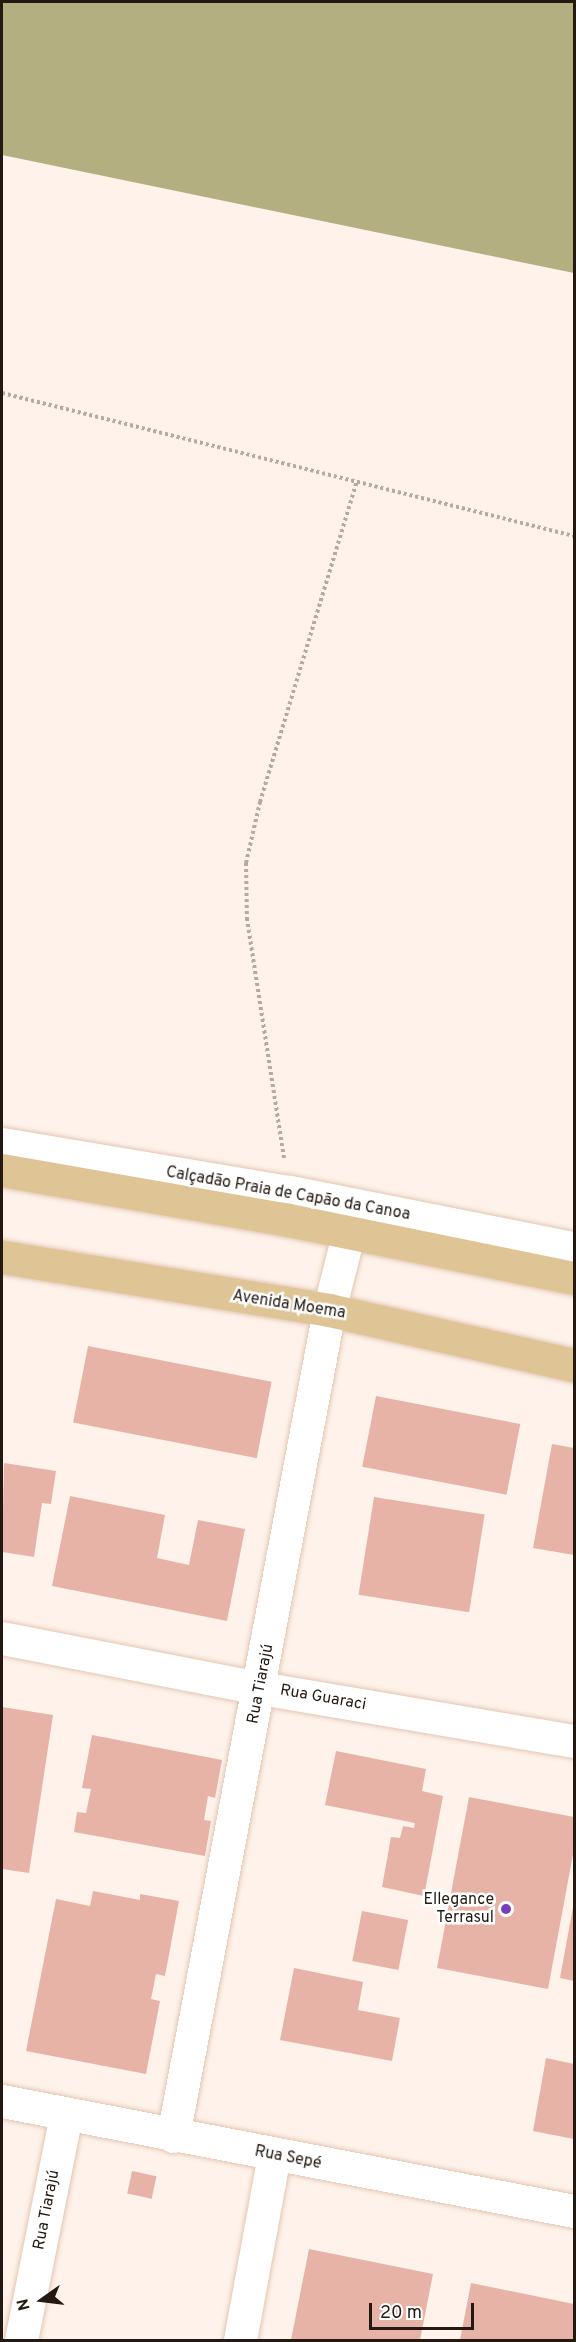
<!DOCTYPE html>
<meta charset="utf-8">
<style>
body{margin:0}
#map{position:relative;width:576px;height:2342px;overflow:hidden;background:#fef2ea;font-family:Overpass,sans-serif}
div>[style]{position:absolute}
[style*='--x']{left:calc(var(--x)*1px);top:calc(var(--y)*1px);width:calc(var(--w)*1px);rotate:calc(var(--a)*1deg)}
.water>*{inset:0;background:#b4af81}
.building>*{inset:0;background:#e8b3a7;transform-origin:0 0}
.path>*{height:4px;margin-top:-2px;transform-origin:0;background:repeating-linear-gradient(90deg,#b5a9a2 0 3px,transparent 0 6px)}
.roads{filter:drop-shadow(0 0 2px #e3c6b2) drop-shadow(0 0 2px #e3c6b2)}
.minor>*{height:33px;margin:-16.5px;padding:0 16.5px;transform-origin:16.5px;border-radius:16.5px;background:#fff}
.major>*{height:33px;margin:-16.5px;padding:0 16.5px;transform-origin:16.5px;border-radius:16.5px;background:#dfc596}
.dots>*{width:16px;height:16px;translate:-50% -50%;box-sizing:border-box;border:3px solid #fff;border-radius:50%}
span{translate:-50% -50%;white-space:nowrap;text-align:center;line-height:1.15;-webkit-text-stroke:5px #fff;paint-order:stroke}
.street-label{font-size:16px;color:#231912}
.poi-label{font-size:16px;color:#231912}
.right{translate:-100% -50%;text-align:right}
.frame{position:absolute;inset:0;border:3px solid #231912;pointer-events:none}
.north{position:absolute;left:12px;top:2270px;width:60px;height:60px;-webkit-text-stroke:4px #fff;paint-order:stroke;rotate:256deg;font-size:16px;font-weight:700;line-height:24px;text-align:center;color:#231912}
.north::after{content:'';display:block;margin:auto;width:21px;height:27px;background:#231912;clip-path:polygon(50% 0,100% 100%,50% 72%,0 100%)}
.scale{position:absolute;left:369px;top:2303px;width:105px;height:27px;box-sizing:border-box;border:3px solid #231912;border-top:0;padding-left:8px;font-size:18px;line-height:21px;white-space:nowrap;color:#231912;-webkit-text-stroke:4px #fff;paint-order:stroke}
</style>
<div id="map">
<div class="water">
<i style="clip-path:polygon(2px 2px,574px 2px,574px 273px,2px 155px)"></i>
</div>
<div class="building">
<i style="left:88px;top:1346px;width:187px;height:78px;rotate:11deg"></i>
<i style="left:376px;top:1396px;width:147px;height:72px;rotate:11deg"></i>
<i style="clip-path:polygon(552px 1444px,574px 1448px,574px 1555px,533px 1548px)"></i>
<i style="clip-path:polygon(4px 1463px,56px 1471px,51px 1504px,42px 1503px,34px 1557px,2px 1552px)"></i>
<i style="clip-path:polygon(70px 1496px,165px 1515px,157px 1558px,189px 1565px,198px 1520px,245px 1529px,227px 1621px,52px 1586px)"></i>
<i style="left:374px;top:1497px;width:112px;height:99px;rotate:9deg"></i>
<i style="clip-path:polygon(2px 1707px,53px 1715px,29px 1873px,2px 1869px)"></i>
<i style="clip-path:polygon(92px 1735px,222px 1760px,215px 1798px,208px 1796px,204px 1820px,211px 1821px,205px 1856px,74px 1832px,77px 1812px,86px 1813px,91px 1789px,82px 1788px)"></i>
<i style="clip-path:polygon(336px 1751px,426px 1769px,422px 1791px,443px 1796px,424px 1896px,382px 1887px,391px 1837px,400px 1838px,403px 1826px,414px 1828px,415px 1823px,325px 1805px)"></i>
<i style="clip-path:polygon(469px 1797px,574px 1817px,574px 1849px,548px 1989px,437px 1968px)"></i>
<i style="clip-path:polygon(93px 1891px,140px 1900px,140px 1894px,179px 1901px,165px 1976px,156px 1974px,151px 1999px,160px 2001px,146px 2074px,26px 2051px,56px 1899px,90px 1906px)"></i>
<i style="clip-path:polygon(573px 1907px,574px 1907px,574px 1981px,560px 1978px)"></i>
<i style="left:362px;top:1911px;width:47px;height:51px;rotate:11deg"></i>
<i style="clip-path:polygon(294px 1968px,363px 1982px,358px 2010px,400px 2018px,392px 2061px,280px 2040px)"></i>
<i style="clip-path:polygon(546px 2058px,574px 2064px,574px 2139px,533px 2131px)"></i>
<i style="left:132px;top:2171px;width:25px;height:23px;rotate:12deg"></i>
<i style="clip-path:polygon(309px 2249px,433px 2274px,420px 2340px,291px 2340px)"></i>
<i style="clip-path:polygon(471px 2283px,574px 2304px,574px 2340px,460px 2340px)"></i>
</div>
<div class="path">
<i style="--x:2;--y:393;--w:590;--a:14.04"></i>
<i style="--x:284;--y:1158;--w:241;--a:-98.8"></i>
<i style="--x:247;--y:920;--w:57;--a:-91"></i>
<i style="--x:246;--y:863;--w:63;--a:-77.1"></i>
<i style="--x:260;--y:802;--w:335;--a:-73.2"></i>
</div>
<div class="roads">
<div class="minor">
<i style="--x:2;--y:1144;--w:292;--a:9.5"></i>
<i style="--x:290;--y:1192;--w:289;--a:11.2"></i>
<i style="--x:2;--y:1638;--w:263;--a:11"></i>
<i style="--x:260;--y:1688;--w:318;--a:9.6"></i>
<i style="--x:2;--y:2101;--w:582;--a:10.89"></i>
<i style="--x:173;--y:2136;--w:841;--a:-79.3"></i>
<i style="--x:329;--y:1310;--w:81;--a:-75.8"></i>
<i style="--x:21;--y:2340;--w:229;--a:-78.7"></i>
<i style="--x:240;--y:2340;--w:188;--a:-79.6"></i>
</div>
<div class="major">
<i style="--x:2;--y:1170;--w:286;--a:9.9"></i>
<i style="--x:284;--y:1219;--w:296;--a:11.5"></i>
<i style="--x:2;--y:1257;--w:331;--a:9.2"></i>
<i style="--x:329;--y:1310;--w:251;--a:12.7"></i>
</div>
</div>
<div class="dots">
<i style="left:506px;top:1909px;background:#7440b7"></i>
</div>
<div class="street-label">
<span style="left:288px;top:1194px;rotate:10deg">Calçadão Praia de Capão da Canoa</span>
<span style="left:289px;top:1305px;rotate:9deg">Avenida Moema</span>
<span style="left:261px;top:1684px;rotate:-79deg">Rua Tiarajú</span>
<span style="left:323px;top:1698px;rotate:10deg">Rua Guaraci</span>
<span style="left:288px;top:2158px;rotate:11deg">Rua Sepé</span>
<span style="left:47px;top:2210px;rotate:-79deg">Rua Tiarajú</span>
</div>
<div class="poi-label">
<span class="right" style="left:494px;top:1909px">Ellegance<br>Terrasul</span>
</div>
<div class="frame"></div>
<div class="north">N</div>
<div class="scale">20 m</div>
</div>
